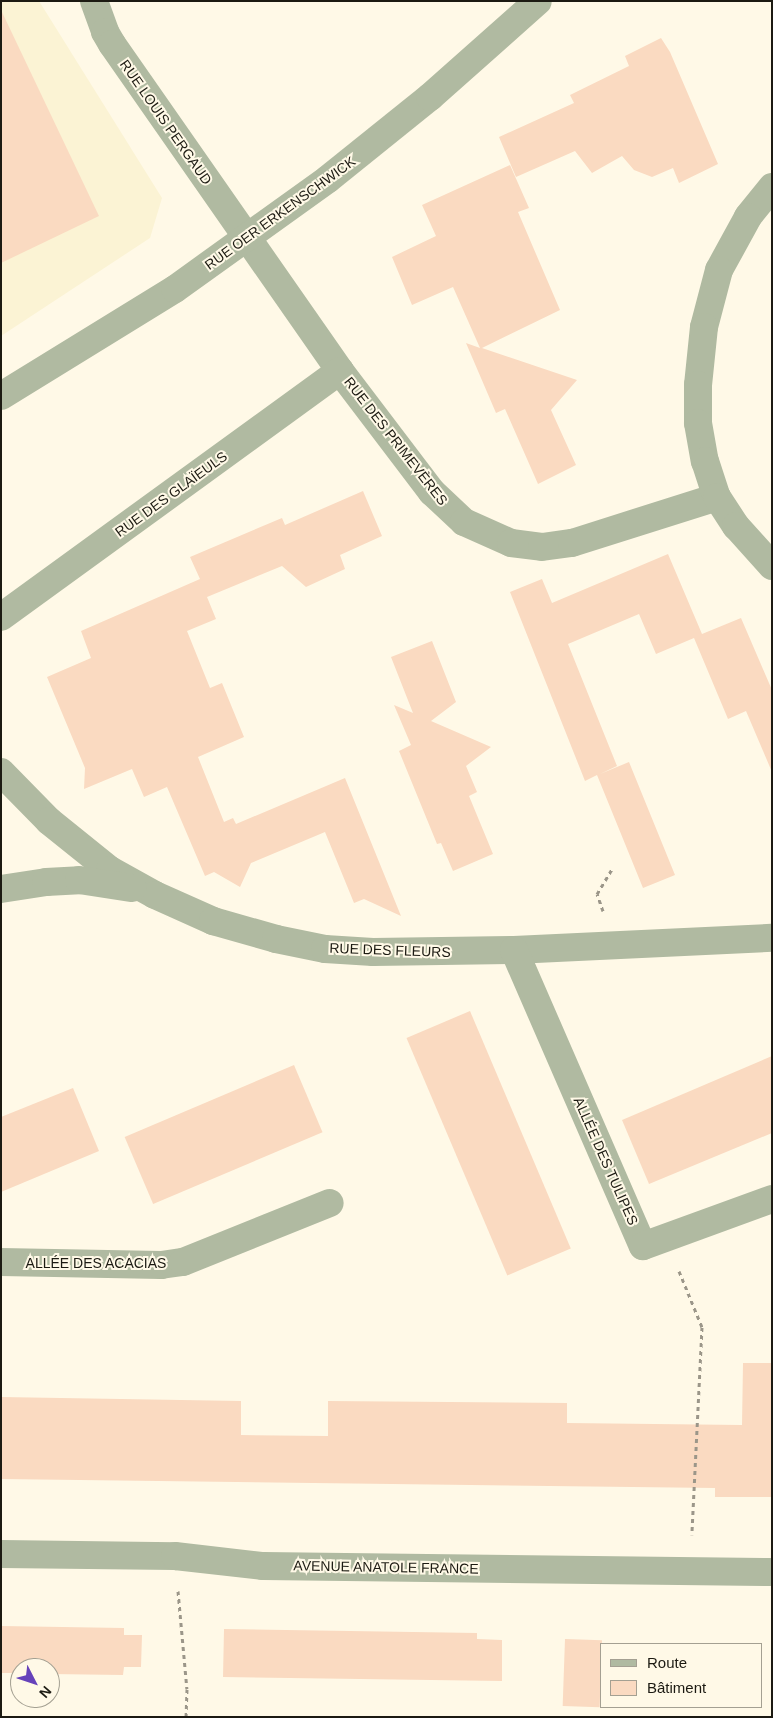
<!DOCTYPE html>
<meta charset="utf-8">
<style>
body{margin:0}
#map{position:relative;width:773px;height:1718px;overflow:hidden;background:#fff9e7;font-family:Helvetica,sans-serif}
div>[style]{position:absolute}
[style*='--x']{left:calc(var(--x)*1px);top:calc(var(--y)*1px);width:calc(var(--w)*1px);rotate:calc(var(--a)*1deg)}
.built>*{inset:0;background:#fbf3d4}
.building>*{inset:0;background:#fadac1;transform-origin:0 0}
.path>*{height:3px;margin-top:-1.5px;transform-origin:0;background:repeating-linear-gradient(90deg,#9b9689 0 4px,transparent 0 8px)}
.minor>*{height:28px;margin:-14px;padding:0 14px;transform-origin:14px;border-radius:14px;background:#b0baa1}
.tertiary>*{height:28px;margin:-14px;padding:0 14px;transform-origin:14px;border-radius:14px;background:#b0baa1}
span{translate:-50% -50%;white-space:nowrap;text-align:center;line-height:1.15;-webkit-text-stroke:4px #fff9e7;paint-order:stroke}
.street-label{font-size:14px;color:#1c1a12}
.frame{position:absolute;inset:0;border:2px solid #1c1a12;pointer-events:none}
.legend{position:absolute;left:600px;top:1643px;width:162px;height:65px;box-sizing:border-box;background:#fff9e7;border:1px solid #a4a092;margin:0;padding:6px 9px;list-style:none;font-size:15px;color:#1c1a12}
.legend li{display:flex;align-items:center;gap:10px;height:25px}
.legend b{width:25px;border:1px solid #a4a092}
.north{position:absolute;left:10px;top:1658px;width:50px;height:50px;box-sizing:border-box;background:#fff9e7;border:1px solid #a4a092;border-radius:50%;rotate:131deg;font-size:14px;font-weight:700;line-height:20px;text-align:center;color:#1c1a12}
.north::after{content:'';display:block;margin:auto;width:18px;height:22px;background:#6642ba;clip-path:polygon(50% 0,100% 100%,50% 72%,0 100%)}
</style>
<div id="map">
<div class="built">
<i style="clip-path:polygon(1px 1px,39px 1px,162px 198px,150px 238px,1px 336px)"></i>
</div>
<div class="building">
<i style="clip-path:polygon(1px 10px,99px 216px,1px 263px)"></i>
<i style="clip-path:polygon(661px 38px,670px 52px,718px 164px,679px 183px,673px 168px,652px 177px,634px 170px,622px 156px,592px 173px,575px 151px,516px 177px,499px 137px,574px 103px,570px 95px,629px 66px,625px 56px)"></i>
<i style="clip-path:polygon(510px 165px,529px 208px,518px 212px,560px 310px,482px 348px,577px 380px,551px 410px,576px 465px,538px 484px,505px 409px,496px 413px,466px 343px,480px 348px,453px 287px,412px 305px,392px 257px,436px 236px,422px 205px)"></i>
<i style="clip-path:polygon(363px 491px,382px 536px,340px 555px,345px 569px,306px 587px,282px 566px,207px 597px,216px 619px,187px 631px,210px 688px,222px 683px,244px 737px,198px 757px,224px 822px,233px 818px,236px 824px,345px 778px,401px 916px,364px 899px,354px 903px,325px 832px,251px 863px,240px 887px,214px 872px,205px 876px,167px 787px,144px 797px,132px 769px,84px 789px,85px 768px,47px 677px,91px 658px,81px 631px,200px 579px,190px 557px,282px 518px,285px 525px)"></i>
<i style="clip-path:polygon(668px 554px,702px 634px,741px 618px,772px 690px,772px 772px,746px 711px,728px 719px,694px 638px,656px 654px,639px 614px,568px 644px,617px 766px,600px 774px,629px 762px,675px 875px,643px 888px,597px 775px,585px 781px,510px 592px,542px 579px,552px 603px)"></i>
<i style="clip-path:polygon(432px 641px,456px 702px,431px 721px,491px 747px,466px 766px,477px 792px,469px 796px,493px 854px,453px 871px,441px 843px,437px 844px,399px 751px,411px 745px,394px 705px,413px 713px,391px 657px)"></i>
<i style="left:470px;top:1011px;width:258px;height:69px;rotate:67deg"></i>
<i style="clip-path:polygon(772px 1056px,772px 1133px,649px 1184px,622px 1120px)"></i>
<i style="left:294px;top:1065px;width:73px;height:184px;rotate:67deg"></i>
<i style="clip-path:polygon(73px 1088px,99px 1151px,1px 1192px,1px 1117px)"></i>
<i style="clip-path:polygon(743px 1363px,772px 1363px,772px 1497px,715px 1497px,715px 1488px,1px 1479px,1px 1397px,241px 1401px,241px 1435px,328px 1436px,328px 1401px,567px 1403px,567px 1423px,742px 1425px)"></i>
<i style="clip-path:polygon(1px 1626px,124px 1628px,124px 1635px,142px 1635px,141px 1667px,124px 1667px,123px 1675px,50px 1674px,50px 1668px,20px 1668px,20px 1673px,1px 1673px)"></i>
<i style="clip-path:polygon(224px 1629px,477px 1633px,477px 1639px,502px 1640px,502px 1681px,223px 1677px)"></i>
<i style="left:565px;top:1639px;width:37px;height:67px;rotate:2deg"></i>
</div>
<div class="path">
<i style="--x:603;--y:911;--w:18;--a:-109"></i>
<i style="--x:597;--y:894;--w:29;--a:-59"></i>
<i style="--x:679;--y:1271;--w:61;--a:67.7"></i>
<i style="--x:702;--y:1327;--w:208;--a:92.8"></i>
<i style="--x:178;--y:1591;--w:98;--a:84.8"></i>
<i style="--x:187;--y:1689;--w:28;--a:92"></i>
</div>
<div class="minor">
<i style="--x:94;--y:1;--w:33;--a:70"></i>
<i style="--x:105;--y:32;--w:14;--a:60"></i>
<i style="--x:112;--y:44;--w:399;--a:55.1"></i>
<i style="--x:340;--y:371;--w:152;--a:52.8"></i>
<i style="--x:432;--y:492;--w:44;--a:43.2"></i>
<i style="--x:464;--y:522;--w:51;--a:24.1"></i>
<i style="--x:511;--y:543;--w:31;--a:7"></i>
<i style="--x:542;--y:547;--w:30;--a:-8"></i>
<i style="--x:572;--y:543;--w:152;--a:-17.6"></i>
<i style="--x:772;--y:187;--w:38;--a:129"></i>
<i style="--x:748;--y:217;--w:60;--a:118.7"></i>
<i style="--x:719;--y:270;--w:59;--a:104.7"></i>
<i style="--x:704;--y:327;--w:58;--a:95.9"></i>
<i style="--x:698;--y:385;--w:38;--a:90"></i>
<i style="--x:698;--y:423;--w:39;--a:80"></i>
<i style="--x:705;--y:461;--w:38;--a:72"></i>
<i style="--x:717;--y:497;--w:35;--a:57"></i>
<i style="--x:736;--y:526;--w:54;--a:48"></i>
<i style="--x:1;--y:617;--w:419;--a:-36"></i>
<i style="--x:1;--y:772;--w:69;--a:45.6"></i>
<i style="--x:49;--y:821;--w:78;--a:38.8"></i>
<i style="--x:110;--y:870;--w:51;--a:29.1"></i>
<i style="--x:155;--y:895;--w:64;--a:24.1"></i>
<i style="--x:213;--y:921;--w:66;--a:15.9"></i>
<i style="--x:276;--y:939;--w:50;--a:11.5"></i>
<i style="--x:325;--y:949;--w:48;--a:3.6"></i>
<i style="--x:373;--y:952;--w:141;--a:-0.8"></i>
<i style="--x:514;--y:950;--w:258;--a:-2.7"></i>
<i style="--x:1;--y:889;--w:46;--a:-8.8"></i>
<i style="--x:46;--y:882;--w:33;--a:-3"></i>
<i style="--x:79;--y:880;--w:54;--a:8.6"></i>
<i style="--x:514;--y:950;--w:323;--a:66.5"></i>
<i style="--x:643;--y:1246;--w:137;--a:-20"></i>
<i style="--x:1;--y:1262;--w:160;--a:1.1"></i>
<i style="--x:161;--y:1265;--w:22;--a:-8"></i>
<i style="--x:183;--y:1262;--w:158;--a:-21.9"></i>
<i style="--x:1;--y:1554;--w:174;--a:0.7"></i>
<i style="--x:175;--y:1556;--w:89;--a:6.5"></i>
<i style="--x:263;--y:1566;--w:509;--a:0.68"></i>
</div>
<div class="tertiary">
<i style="--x:1;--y:396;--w:204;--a:-31.6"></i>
<i style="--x:175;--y:289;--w:188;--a:-35.7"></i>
<i style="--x:328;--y:179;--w:131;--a:-38.8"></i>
<i style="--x:430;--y:97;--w:144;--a:-41.6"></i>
</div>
<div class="street-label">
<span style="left:166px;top:122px;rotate:55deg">RUE LOUIS PERGAUD</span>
<span style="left:280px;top:213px;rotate:-36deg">RUE OER ERKENSCHWICK</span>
<span style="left:396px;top:441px;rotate:52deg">RUE DES PRIMEVÈRES</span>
<span style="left:171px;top:494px;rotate:-36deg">RUE DES GLAÏEULS</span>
<span style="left:390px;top:950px;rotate:2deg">RUE DES FLEURS</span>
<span style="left:606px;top:1161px;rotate:66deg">ALLÉE DES TULIPES</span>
<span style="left:96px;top:1263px">ALLÉE DES ACACIAS</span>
<span style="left:386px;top:1567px;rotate:1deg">AVENUE ANATOLE FRANCE</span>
</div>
<div class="frame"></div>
<ul class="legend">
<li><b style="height:6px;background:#b0baa1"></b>Route</li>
<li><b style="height:14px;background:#fadac1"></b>Bâtiment</li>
</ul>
<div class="north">N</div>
</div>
